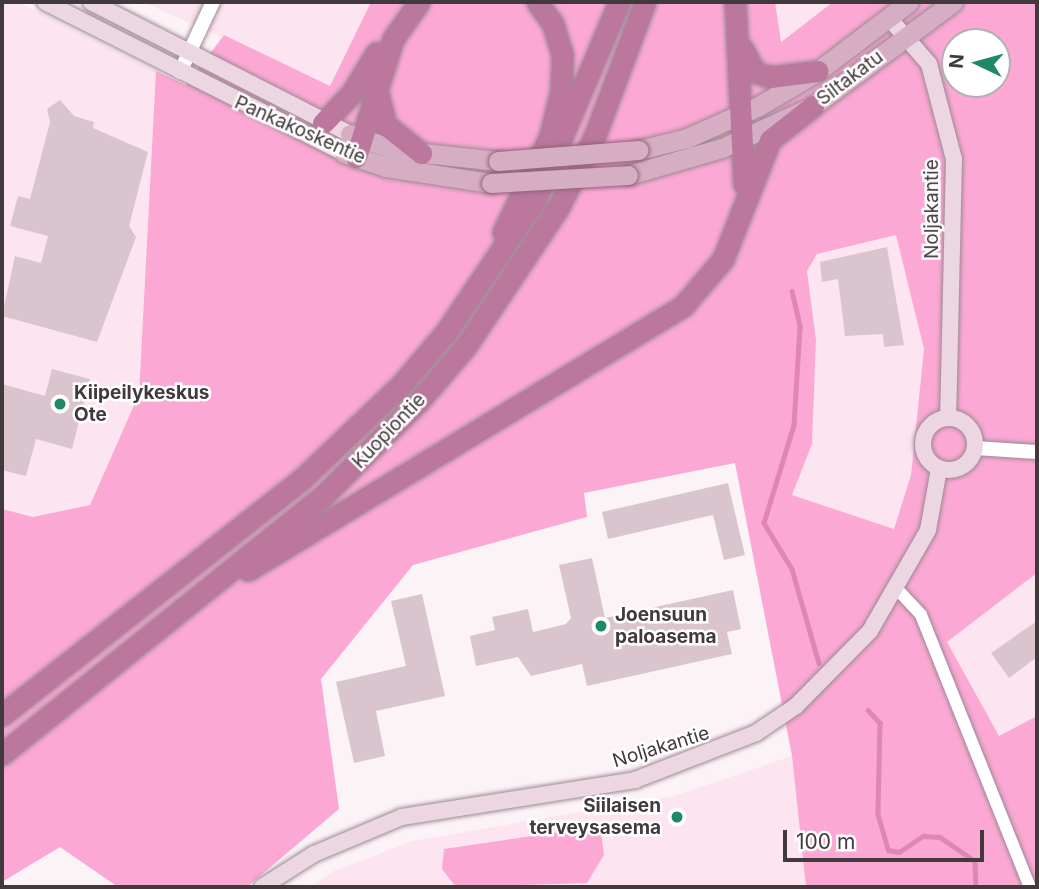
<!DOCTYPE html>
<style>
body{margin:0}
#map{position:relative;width:1039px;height:889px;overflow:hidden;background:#fcf3f7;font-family:Inter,sans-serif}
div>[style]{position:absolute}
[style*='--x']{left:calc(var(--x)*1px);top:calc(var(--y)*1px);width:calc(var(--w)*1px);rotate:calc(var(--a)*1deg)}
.built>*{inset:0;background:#fce4f0}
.green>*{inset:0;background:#fca8d5}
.stream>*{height:4.5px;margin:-2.25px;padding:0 2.25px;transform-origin:2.25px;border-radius:2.25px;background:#df86b7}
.building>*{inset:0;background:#dac5cf}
.roads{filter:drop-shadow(0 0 2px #9d8993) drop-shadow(0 0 2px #9d8993)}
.minor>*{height:12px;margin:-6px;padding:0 6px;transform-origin:6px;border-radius:6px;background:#fff}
.tertiary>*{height:14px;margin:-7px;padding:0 7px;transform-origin:7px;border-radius:7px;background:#fff}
.secondary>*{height:16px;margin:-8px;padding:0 8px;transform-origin:8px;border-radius:8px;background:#ebd6e1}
.secondary>.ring{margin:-8px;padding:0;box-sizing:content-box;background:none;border:16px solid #ebd6e1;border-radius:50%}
.primary>*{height:19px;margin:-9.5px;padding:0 9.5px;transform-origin:9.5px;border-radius:9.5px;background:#d6aec4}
.motorway>*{height:21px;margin:-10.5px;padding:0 10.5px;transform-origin:10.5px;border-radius:10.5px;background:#bb789c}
.bridges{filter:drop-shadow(0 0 2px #91627b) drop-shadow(0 0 2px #91627b)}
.primary-bridge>*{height:19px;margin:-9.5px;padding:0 9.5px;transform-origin:9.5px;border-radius:9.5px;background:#d6aec4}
.dots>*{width:19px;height:19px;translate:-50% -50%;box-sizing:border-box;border:4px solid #fff;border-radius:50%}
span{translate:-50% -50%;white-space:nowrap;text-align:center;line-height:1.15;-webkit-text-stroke:5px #fff;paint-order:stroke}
.street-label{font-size:19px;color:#42393d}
.poi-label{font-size:19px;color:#42393d;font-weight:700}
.left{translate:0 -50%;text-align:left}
.right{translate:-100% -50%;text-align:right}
.frame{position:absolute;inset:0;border:4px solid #42393d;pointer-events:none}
.north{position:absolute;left:941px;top:28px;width:70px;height:70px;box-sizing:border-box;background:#fff;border:2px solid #b3b0b1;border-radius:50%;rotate:275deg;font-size:19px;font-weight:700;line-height:28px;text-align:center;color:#42393d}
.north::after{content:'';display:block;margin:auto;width:24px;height:32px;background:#1d8967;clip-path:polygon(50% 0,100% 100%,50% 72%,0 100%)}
.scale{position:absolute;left:783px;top:830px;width:201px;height:32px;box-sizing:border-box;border:4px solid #42393d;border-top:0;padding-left:9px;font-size:21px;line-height:24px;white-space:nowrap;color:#42393d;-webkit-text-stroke:5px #fff;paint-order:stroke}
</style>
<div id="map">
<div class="built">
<i style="clip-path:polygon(2px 2px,18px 2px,156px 71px,139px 394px,90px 505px,33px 517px,2px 509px)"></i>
<i style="clip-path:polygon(143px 2px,371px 2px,330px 86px)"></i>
<i style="clip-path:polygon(775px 2px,833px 2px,780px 42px)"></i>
<i style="clip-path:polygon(897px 235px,924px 349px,911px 475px,894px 529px,792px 495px,812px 444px,816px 340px,807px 271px,817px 254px)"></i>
<i style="clip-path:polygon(1037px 573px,1037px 716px,999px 737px,947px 642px)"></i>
<i style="clip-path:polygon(792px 756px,806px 887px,310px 887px,334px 871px,412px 841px,674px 796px)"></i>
</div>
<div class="green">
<i style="clip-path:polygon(evenodd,371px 2px,775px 2px,781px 42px,833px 2px,1037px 2px,1037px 573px,947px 642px,999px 736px,1037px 716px,1037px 887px,806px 887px,792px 756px,735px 463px,584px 493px,587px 517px,413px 565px,321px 679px,339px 809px,247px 887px,118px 887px,60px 847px,2px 882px,2px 509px,33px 517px,90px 505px,139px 394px,156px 71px,186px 85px,224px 35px,330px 86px,371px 2px,955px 42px,997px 42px,997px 84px,955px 84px,955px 42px,371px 2px,896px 235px,924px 349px,911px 475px,894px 529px,792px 495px,812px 444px,816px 340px,807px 271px,817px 254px,896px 235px)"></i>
<i style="clip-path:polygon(600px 826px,604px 855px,587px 883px,456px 887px,442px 869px,444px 849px)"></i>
</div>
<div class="stream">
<i style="--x:792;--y:291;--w:37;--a:77"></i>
<i style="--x:800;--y:327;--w:98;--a:93.5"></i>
<i style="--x:794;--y:425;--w:102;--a:107"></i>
<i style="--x:764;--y:523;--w:54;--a:58.7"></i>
<i style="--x:792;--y:569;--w:98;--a:74"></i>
<i style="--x:868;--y:710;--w:18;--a:47"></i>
<i style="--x:880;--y:723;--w:91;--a:91.3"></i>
<i style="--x:878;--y:814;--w:37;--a:74"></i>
<i style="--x:888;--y:850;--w:11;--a:10"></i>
<i style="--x:899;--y:852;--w:29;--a:-34"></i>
<i style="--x:923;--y:836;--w:17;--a:3"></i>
<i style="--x:940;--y:837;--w:42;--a:34.4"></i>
<i style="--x:975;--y:861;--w:26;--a:88"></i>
</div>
<div class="building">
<i style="clip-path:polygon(60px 100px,74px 116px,94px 122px,93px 128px,148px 152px,129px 226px,136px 237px,97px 342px,2px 316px,15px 256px,41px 263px,48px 236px,10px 226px,18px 196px,30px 199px,50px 122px,47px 109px)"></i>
<i style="clip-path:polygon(887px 247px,904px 345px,884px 347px,883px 334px,845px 336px,838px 279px,822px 282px,820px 262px)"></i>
<i style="clip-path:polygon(52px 369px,90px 379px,72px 449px,36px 439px,26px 476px,2px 470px,2px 384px,45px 396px)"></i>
<i style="clip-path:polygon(728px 483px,745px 555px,724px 560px,713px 515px,608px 539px,602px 512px)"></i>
<i style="clip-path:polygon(592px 558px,605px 618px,733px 590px,741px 629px,727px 632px,732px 654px,587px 686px,582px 664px,531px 676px,518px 657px,476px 666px,470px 636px,495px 630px,492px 617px,528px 609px,533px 632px,566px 624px,571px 618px,559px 565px)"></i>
<i style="clip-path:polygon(422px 594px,445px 696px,376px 711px,385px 756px,354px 763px,336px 682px,406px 666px,391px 601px)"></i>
<i style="clip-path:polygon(1037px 621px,1037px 657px,1009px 678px,991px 653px)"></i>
</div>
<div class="roads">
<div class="minor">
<i style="--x:898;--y:590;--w:34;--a:47"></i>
<i style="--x:921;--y:615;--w:293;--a:68.2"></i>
</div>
<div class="tertiary">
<i style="--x:180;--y:72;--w:77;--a:-64.8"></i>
<i style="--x:975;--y:448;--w:62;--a:3.7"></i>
</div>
<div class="secondary">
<i style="--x:45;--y:2;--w:335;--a:26.8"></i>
<i style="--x:91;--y:2;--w:291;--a:27"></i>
<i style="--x:889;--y:18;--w:61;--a:49"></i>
<i style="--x:929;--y:64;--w:98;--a:75.3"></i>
<i style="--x:954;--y:159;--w:259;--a:91.3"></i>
<i class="ring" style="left:923px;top:418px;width:36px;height:36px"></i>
<i style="--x:262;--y:887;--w:62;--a:-32.4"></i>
<i style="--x:314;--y:854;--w:95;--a:-22.8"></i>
<i style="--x:402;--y:817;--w:236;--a:-9"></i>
<i style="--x:635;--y:780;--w:130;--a:-21.2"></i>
<i style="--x:756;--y:733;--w:48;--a:-34"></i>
<i style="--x:796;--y:706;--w:105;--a:-45.4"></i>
<i style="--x:870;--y:631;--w:116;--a:-60.1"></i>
<i style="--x:928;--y:530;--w:62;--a:-79.8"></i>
</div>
<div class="primary">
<i style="--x:350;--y:134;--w:48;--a:19.6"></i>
<i style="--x:395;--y:150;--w:104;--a:6.1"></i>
<i style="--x:639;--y:150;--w:49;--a:-14"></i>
<i style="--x:687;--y:138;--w:77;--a:-23.9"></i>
<i style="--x:757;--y:107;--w:71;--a:-30.5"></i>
<i style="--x:818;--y:71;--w:114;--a:-37.2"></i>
<i style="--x:344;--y:153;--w:44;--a:18.4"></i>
<i style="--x:386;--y:167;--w:106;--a:8.7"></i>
<i style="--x:628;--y:175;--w:98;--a:-16"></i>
<i style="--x:722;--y:148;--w:100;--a:-24.8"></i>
<i style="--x:813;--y:106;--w:174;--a:-36.6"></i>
</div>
<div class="motorway">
<i style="--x:735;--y:2;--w:182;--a:87.2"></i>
<i style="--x:742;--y:48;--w:27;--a:62"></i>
<i style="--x:755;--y:72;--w:16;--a:18"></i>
<i style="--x:770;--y:77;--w:48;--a:-7.1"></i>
<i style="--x:378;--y:94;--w:32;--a:76"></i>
<i style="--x:386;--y:125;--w:45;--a:38.7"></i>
<i style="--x:323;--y:123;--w:42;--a:-46"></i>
<i style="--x:352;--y:93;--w:47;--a:-59"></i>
<i style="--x:356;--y:157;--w:124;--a:-72.6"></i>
<i style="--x:393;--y:39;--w:45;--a:-54.9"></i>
<i style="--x:503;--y:232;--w:107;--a:-63.9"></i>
<i style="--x:550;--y:136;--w:46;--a:-76.3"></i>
<i style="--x:561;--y:91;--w:37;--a:-88"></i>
<i style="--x:562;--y:54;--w:31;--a:-107"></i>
<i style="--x:553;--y:24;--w:27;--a:-126"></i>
<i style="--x:248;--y:570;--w:509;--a:-31.25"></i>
<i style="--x:683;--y:306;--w:62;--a:-49.6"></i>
<i style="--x:723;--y:259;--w:128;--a:-68.4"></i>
<i style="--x:770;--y:140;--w:55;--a:-38.3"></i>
<i style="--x:2;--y:715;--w:383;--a:-38.2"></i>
<i style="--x:303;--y:478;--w:135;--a:-43.5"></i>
<i style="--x:401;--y:385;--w:70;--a:-49.7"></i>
<i style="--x:446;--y:332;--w:159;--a:-56"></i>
<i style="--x:535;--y:200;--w:215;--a:-67"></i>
<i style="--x:2;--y:754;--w:410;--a:-38.8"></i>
<i style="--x:322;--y:497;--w:136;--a:-44.7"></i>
<i style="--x:419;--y:401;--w:72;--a:-49.5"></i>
<i style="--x:466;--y:346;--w:166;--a:-56.3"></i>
<i style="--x:558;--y:208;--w:82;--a:-63.1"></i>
<i style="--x:595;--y:135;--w:142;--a:-69.4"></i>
</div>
</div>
<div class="bridges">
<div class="primary-bridge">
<i style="--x:498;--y:161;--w:141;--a:-4.5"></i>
<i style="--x:491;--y:183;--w:137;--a:-3.3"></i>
</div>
</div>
<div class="dots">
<i style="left:60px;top:404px;background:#1d8967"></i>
<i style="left:601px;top:626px;background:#1d8967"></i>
<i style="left:677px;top:817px;background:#1d8967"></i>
</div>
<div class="street-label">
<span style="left:850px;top:78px;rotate:-37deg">Siltakatu</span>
<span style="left:300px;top:130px;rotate:24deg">Pankakoskentie</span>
<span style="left:932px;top:209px;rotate:-90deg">Noljakantie</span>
<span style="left:389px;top:431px;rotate:-46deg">Kuopiontie</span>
<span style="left:661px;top:747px;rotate:-17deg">Noljakantie</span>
</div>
<div class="poi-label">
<span class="left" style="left:74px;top:404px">Kiipeilykeskus<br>Ote</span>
<span class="left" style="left:615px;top:626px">Joensuun<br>paloasema</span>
<span class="right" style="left:661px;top:817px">Siilaisen<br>terveysasema</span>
</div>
<div class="frame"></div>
<div class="north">N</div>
<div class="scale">100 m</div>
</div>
